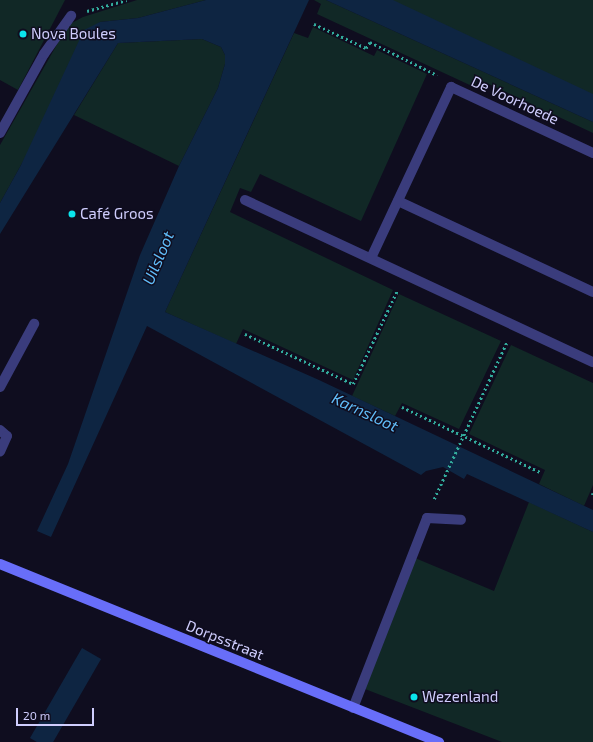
<!DOCTYPE html>
<meta charset="utf-8">
<style>
body{margin:0}
#map{position:relative;width:593px;height:742px;overflow:hidden;background:#0f0d1f;font-family:"Exo 2",sans-serif}
div>[style]{position:absolute}
[style*='--x']{left:calc(var(--x)*1px);top:calc(var(--y)*1px);width:calc(var(--w)*1px);rotate:calc(var(--a)*1deg)}
.green>*{inset:0;background:#112826}
.water>*{inset:0;background:#0e2542;transform-origin:0 0}
.path>*{height:2.5px;margin-top:-1.25px;transform-origin:0;background:repeating-linear-gradient(90deg,#32ab9c 0 2px,transparent 0 5px)}
.lane>*{height:10px;margin:-5px;padding:0 5px;transform-origin:5px;border-radius:5px;background:#3a3c7c}
.street>*{height:10px;margin:-5px;padding:0 5px;transform-origin:5px;border-radius:5px;background:#3a3c7c}
.secondary>*{height:10px;margin:-5px;padding:0 5px;transform-origin:5px;border-radius:5px;background:#686ef9}
.dots>*{width:11px;height:11px;translate:-50% -50%;box-sizing:border-box;border:2px solid #0f0d1f;border-radius:50%}
span{translate:-50% -50%;white-space:nowrap;text-align:center;line-height:1.15;-webkit-text-stroke:3px #0f0d1f;paint-order:stroke}
.poi-label{font-size:15px;color:#cfcdfd}
.left{translate:0 -50%;text-align:left}
.street-label{font-size:15px;color:#cfcdfd}
.water-label{font-size:16px;color:#60bcf8;font-style:italic}
.scale{position:absolute;left:16px;top:708px;width:78px;height:18px;box-sizing:border-box;border:2px solid #cfcdfd;border-top:0;padding-left:5px;font-size:12px;line-height:14px;white-space:nowrap;color:#cfcdfd;-webkit-text-stroke:3px #0f0d1f;paint-order:stroke}
</style>
<div id="map">
<div class="green">
<i style="clip-path:polygon(0 0,65px 0,18px 90px,0 80px)"></i>
<i style="clip-path:polygon(137px 0,206px 0,138px 18px,100px 22px,0 203px,0 145px,68px 25px,83px 17px)"></i>
<i style="clip-path:polygon(314px 0,326px 0,593px 122px,593px 133px,546px 111px,542px 119px,533px 114px,536px 106px,478px 79px,474px 87px,317px 14px,321px 4px)"></i>
<i style="clip-path:polygon(354px 0,593px 0,593px 110px)"></i>
<i style="clip-path:polygon(313px 27px,374px 56px,377px 50px,427px 74px,361px 221px,260px 174px,251px 192px,240px 188px,230px 212px,393px 290px,353px 380px,243px 329px,236px 344px,165px 312px,294px 33px,308px 38px)"></i>
<i style="clip-path:polygon(202px 39px,221px 47px,225px 55px,225px 64px,218px 88px,179px 166px,74px 115px,118px 43px)"></i>
<i style="clip-path:polygon(399px 294px,501px 341px,459px 429px,402px 403px,395px 416px,352px 396px)"></i>
<i style="clip-path:polygon(511px 345px,593px 383px,593px 485px,584px 506px,539px 484px,545px 470px,469px 434px)"></i>
<i style="clip-path:polygon(529px 502px,593px 532px,593px 742px,502px 742px,365px 689px,415px 558px,494px 591px)"></i>
</div>
<div class="water">
<i style="clip-path:polygon(206px 0,309px 0,165px 312px,319px 380px,593px 510px,593px 532px,467px 474px,464px 479px,443px 467px,426px 471px,421px 475px,147px 326px,51px 537px,37px 531px,68px 464px,140px 255px,179px 166px,218px 88px,225px 64px,225px 55px,221px 47px,202px 39px,118px 43px,0 234px,0 203px,21px 165px,84px 30px,100px 22px,138px 18px)"></i>
<i style="clip-path:polygon(326px 0,393px 0,593px 94px,593px 122px)"></i>
<i style="left:82px;top:648px;width:22px;height:104px;rotate:30deg"></i>
</div>
<div class="path">
<i style="--x:87;--y:11;--w:41;--a:-15.4"></i>
<i style="--x:314;--y:24;--w:57;--a:24.8"></i>
<i style="--x:366;--y:48;--w:7;--a:-56"></i>
<i style="--x:370;--y:42;--w:75;--a:26.2"></i>
<i style="--x:245;--y:334;--w:119;--a:24.8"></i>
<i style="--x:353;--y:384;--w:103;--a:-64.7"></i>
<i style="--x:402;--y:407;--w:153;--a:25.2"></i>
<i style="--x:593;--y:493;--w:2;--a:90"></i>
<i style="--x:434;--y:499;--w:173;--a:-65.1"></i>
</div>
<div class="lane">
<i style="--x:0;--y:133;--w:90;--a:-60.9"></i>
<i style="--x:44;--y:54;--w:47;--a:-54.6"></i>
<i style="--x:353;--y:708;--w:204;--a:-68.7"></i>
<i style="--x:427;--y:518;--w:34;--a:3"></i>
</div>
<div class="street">
<i style="--x:245;--y:200;--w:384;--a:25"></i>
<i style="--x:398;--y:201;--w:215;--a:25"></i>
<i style="--x:371;--y:258;--w:189;--a:-64.9"></i>
<i style="--x:451;--y:87;--w:157;--a:24.9"></i>
<i style="--x:0;--y:387;--w:72;--a:-61.6"></i>
<i style="--x:0;--y:430;--w:9;--a:41"></i>
<i style="--x:7;--y:436;--w:17;--a:114"></i>
</div>
<div class="secondary">
<i style="--x:0;--y:564;--w:474;--a:22.1"></i>
</div>
<div class="dots">
<i style="left:23px;top:34px;background:#0ae4ec"></i>
<i style="left:72px;top:214px;background:#0ae4ec"></i>
<i style="left:414px;top:697px;background:#0ae4ec"></i>
</div>
<div class="poi-label">
<span class="left" style="left:31px;top:34px">Nova Boules</span>
<span class="left" style="left:80px;top:214px">Café Groos</span>
<span class="left" style="left:422px;top:697px">Wezenland</span>
</div>
<div class="street-label">
<span style="left:515px;top:100px;rotate:25deg">De Voorhoede</span>
<span style="left:225px;top:640px;rotate:22deg">Dorpsstraat</span>
</div>
<div class="water-label">
<span style="left:158px;top:258px;rotate:-67deg">Uilsloot</span>
<span style="left:365px;top:412px;rotate:25deg">Karnsloot</span>
</div>
<div class="scale">20 m</div>
</div>
